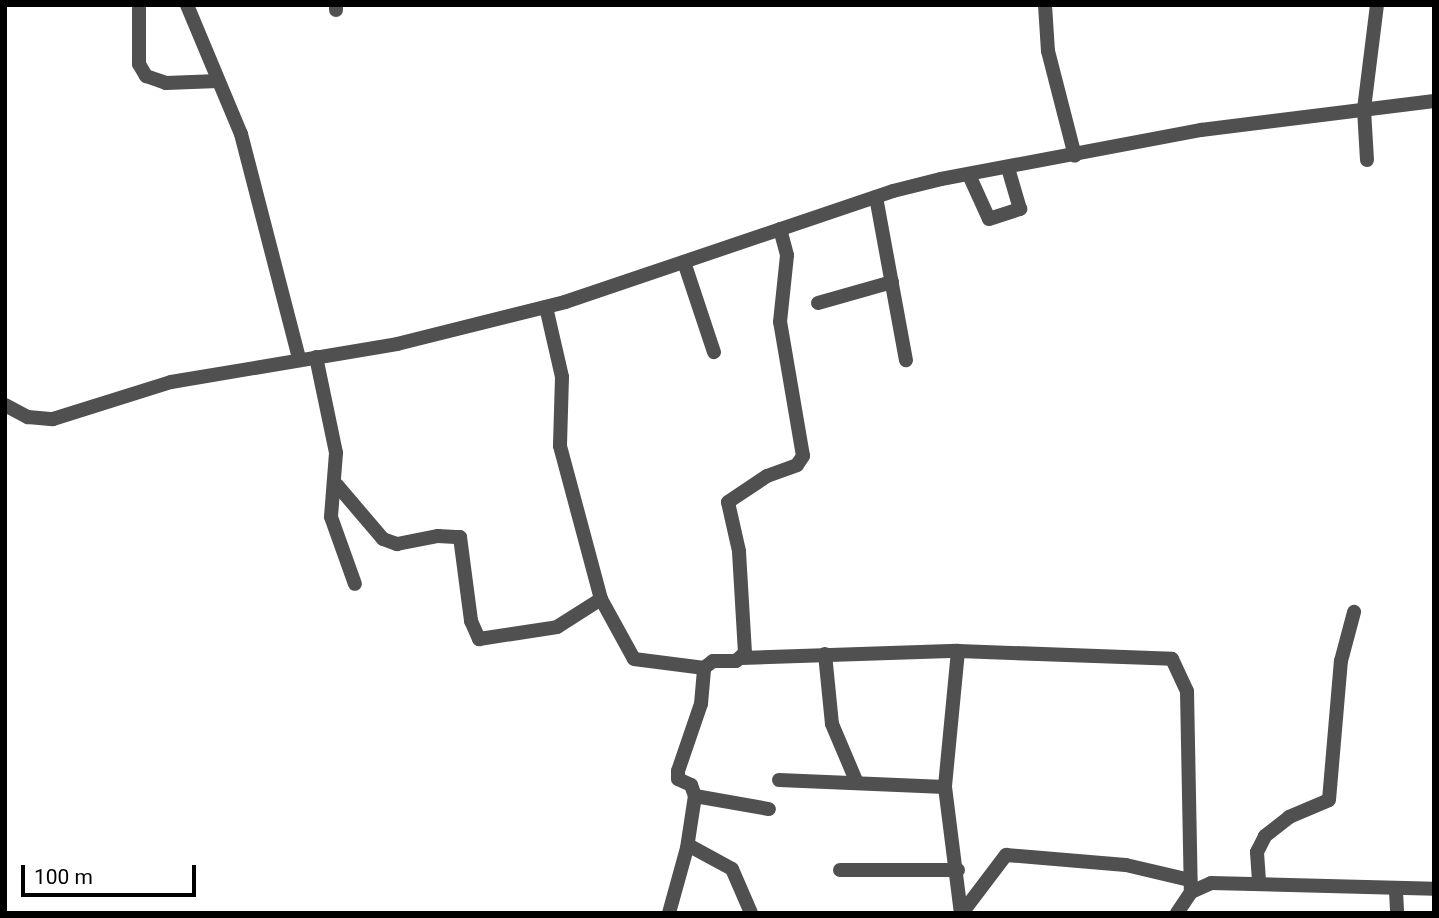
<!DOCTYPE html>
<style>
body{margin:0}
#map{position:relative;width:1439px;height:918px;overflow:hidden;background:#fff;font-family:Roboto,sans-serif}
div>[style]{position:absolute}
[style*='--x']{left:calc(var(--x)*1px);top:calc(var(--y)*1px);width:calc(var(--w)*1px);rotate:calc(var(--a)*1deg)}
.minor>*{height:14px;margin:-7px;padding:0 7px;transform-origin:7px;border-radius:7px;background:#505050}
span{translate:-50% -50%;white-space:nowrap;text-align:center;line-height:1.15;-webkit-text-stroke:6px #fff;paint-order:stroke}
.frame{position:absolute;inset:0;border:7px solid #000;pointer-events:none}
.scale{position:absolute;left:21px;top:865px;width:175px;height:32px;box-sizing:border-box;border:4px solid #000;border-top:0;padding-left:9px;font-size:21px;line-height:24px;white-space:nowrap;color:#000;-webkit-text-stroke:5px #fff;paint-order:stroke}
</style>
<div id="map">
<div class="minor">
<i style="--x:187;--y:5;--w:140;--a:67.3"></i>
<i style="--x:241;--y:134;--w:232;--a:75.5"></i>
<i style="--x:1045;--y:5;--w:46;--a:86.3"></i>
<i style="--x:1048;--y:51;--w:108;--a:75.6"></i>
<i style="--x:139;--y:8;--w:56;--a:90"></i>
<i style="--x:139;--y:64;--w:14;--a:60"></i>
<i style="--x:146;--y:76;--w:21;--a:19"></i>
<i style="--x:166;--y:83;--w:52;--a:-2.2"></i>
<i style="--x:336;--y:10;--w:5;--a:-90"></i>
<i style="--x:1367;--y:160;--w:51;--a:-93.4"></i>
<i style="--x:1364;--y:109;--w:105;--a:-82.9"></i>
<i style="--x:969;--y:175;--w:48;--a:65.6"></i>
<i style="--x:989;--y:219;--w:33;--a:-18"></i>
<i style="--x:1020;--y:209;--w:43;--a:-106.3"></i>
<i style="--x:876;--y:197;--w:166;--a:79.6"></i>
<i style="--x:684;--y:262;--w:95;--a:71.6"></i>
<i style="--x:818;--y:303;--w:77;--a:-15.8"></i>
<i style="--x:546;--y:307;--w:72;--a:77.1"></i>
<i style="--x:562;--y:377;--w:69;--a:91.7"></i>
<i style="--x:560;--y:446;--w:158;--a:75"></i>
<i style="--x:601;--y:599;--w:68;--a:61.2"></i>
<i style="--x:634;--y:659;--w:71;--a:7.3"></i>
<i style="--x:316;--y:357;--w:98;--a:78.2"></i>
<i style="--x:336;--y:453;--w:64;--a:94.5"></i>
<i style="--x:331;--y:517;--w:71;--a:70.3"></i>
<i style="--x:5;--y:405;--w:26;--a:28"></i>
<i style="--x:28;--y:417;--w:25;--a:5"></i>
<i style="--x:53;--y:419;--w:124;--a:-17.4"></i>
<i style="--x:171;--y:382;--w:229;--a:-9.5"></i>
<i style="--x:397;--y:344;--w:173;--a:-14"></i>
<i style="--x:565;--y:302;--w:346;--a:-18.7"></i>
<i style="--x:893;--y:191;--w:49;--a:-14"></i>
<i style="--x:941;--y:179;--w:265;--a:-10.7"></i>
<i style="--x:1201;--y:130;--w:235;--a:-7.1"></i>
<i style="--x:337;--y:485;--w:71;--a:49.6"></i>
<i style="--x:383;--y:539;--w:15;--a:20"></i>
<i style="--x:397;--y:544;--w:42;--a:-11"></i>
<i style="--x:438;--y:536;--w:22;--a:3"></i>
<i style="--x:460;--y:537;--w:85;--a:82.5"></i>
<i style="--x:471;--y:621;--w:20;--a:66"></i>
<i style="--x:479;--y:639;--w:79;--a:-8.7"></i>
<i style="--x:557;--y:627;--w:52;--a:-32.5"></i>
<i style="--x:958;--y:651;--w:137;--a:95.5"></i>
<i style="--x:945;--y:787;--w:127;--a:82.8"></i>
<i style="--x:825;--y:654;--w:70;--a:84.3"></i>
<i style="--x:832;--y:724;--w:64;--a:67"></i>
<i style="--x:742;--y:658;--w:216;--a:-1.9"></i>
<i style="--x:958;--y:651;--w:214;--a:2.1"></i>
<i style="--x:1172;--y:659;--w:35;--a:65"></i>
<i style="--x:1187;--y:691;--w:201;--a:88.9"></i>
<i style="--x:779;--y:780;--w:166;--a:2.4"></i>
<i style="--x:695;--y:796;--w:75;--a:10"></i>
<i style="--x:688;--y:845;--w:50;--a:28.6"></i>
<i style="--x:732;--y:869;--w:48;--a:66.6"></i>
<i style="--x:840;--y:870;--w:118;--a:0"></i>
<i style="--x:1259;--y:881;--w:29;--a:-94"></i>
<i style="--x:1257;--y:852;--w:18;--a:-63"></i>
<i style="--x:1265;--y:836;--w:31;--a:-38"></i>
<i style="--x:1289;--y:817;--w:43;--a:-23"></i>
<i style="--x:1329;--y:800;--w:140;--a:-85.1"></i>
<i style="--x:1341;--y:661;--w:51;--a:-75.1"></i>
<i style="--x:1396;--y:891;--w:22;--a:87"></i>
<i style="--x:669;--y:913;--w:67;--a:-74.5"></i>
<i style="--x:687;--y:848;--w:53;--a:-81.3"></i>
<i style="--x:695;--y:796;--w:12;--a:-110"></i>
<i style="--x:691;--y:785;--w:14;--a:-155"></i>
<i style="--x:678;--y:779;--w:8;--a:-90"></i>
<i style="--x:678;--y:771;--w:71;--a:-71.1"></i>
<i style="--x:701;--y:704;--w:36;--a:-85"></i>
<i style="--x:704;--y:668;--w:11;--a:-38"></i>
<i style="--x:713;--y:661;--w:23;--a:0"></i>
<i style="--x:736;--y:661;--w:12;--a:-42"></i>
<i style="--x:745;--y:653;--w:102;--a:-93.4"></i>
<i style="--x:739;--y:551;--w:50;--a:-102.7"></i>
<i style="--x:728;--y:502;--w:47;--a:-33.7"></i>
<i style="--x:767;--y:476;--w:32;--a:-20"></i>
<i style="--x:797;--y:465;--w:11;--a:-56"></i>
<i style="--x:803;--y:456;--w:136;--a:-99.7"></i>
<i style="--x:780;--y:322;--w:67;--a:-84"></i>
<i style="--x:787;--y:255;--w:27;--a:-105"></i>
<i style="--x:962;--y:913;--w:73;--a:-52.8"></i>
<i style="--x:1006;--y:855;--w:120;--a:4.8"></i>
<i style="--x:1126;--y:865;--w:66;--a:13.2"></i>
<i style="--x:1177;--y:913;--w:25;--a:-56"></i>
<i style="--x:1191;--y:892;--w:22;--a:-24"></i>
<i style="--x:1211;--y:883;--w:223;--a:1.5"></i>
</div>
<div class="frame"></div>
<div class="scale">100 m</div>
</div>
